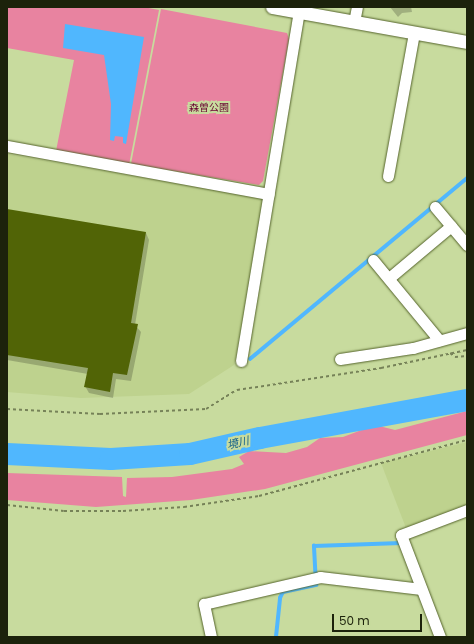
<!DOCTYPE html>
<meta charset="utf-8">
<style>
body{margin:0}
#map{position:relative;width:474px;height:644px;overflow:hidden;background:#c8db9e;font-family:Poppins,"Noto Sans JP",sans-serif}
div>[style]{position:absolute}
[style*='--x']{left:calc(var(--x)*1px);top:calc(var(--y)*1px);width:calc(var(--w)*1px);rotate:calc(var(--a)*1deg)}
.built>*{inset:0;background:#bed28e}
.green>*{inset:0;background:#e883a0}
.water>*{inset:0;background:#50b7fe}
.shadow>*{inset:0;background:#0003}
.stream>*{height:3.5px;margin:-1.75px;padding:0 1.75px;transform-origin:1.75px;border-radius:1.75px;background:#50b7fe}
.river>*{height:22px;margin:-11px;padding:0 11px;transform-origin:11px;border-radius:11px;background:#50b7fe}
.building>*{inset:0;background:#516406}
.path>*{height:2px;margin-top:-1px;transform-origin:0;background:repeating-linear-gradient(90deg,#768258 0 3px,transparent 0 6px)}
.roads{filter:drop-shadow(0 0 1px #55642c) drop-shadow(0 0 1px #55642c)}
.minor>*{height:11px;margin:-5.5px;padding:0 5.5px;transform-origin:5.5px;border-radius:5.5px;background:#fff}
.tertiary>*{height:13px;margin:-6.5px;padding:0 6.5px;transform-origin:6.5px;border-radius:6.5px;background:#fff}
span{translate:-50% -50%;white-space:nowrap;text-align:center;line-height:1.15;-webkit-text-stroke:4px #c8db9e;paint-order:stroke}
.park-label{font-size:10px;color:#680031}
.water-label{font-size:11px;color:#0d5b89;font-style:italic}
.frame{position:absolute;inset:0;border:8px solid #1c220b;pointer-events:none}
.scale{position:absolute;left:332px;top:614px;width:90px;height:18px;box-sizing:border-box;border:2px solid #1c220b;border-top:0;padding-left:5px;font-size:12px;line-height:14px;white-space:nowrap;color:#1c220b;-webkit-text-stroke:3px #c8db9e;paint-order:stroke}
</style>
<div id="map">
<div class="built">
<i style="clip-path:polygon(7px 154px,260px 198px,265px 202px,234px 365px,189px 394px,81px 398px,7px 392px)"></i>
<i style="clip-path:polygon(467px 442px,467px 507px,406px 528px,381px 463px)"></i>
</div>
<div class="green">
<i style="clip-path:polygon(7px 7px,143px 7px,159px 10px,129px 165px,56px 151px,74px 60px,7px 48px)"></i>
<i style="clip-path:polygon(161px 9px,287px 33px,289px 39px,263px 181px,259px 185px,131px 164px)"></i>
<i style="clip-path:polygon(467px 411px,467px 435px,265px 489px,191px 500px,96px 507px,7px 500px,7px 473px,122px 477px,123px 496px,126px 497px,127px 478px,172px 477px,232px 469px,244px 464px,239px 457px,249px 451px,286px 453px,307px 447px,320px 438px,343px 437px,375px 425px,395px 430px)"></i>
</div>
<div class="water">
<i style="clip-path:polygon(65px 24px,144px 37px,126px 144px,123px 143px,123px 137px,115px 136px,114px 141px,110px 140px,111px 104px,104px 55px,63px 48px)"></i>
</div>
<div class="shadow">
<i style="clip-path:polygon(390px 7px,411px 7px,412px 12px,402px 13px,398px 17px)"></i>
<i style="clip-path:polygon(7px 210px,146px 233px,149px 240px,135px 325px,141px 332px,131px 381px,116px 379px,113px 398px,89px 393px,85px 386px,88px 374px,7px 360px)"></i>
</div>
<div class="stream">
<i style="--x:250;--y:359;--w:283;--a:-39.8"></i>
<i style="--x:276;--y:637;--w:39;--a:-84"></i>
<i style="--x:280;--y:598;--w:7;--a:-63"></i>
<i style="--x:283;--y:592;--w:34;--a:-12"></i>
<i style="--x:316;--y:585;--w:39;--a:-93"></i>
<i style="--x:314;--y:546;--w:87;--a:-2"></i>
</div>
<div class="river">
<i style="--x:7;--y:454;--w:104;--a:2.8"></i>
<i style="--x:111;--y:459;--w:79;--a:-3.6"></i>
<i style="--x:190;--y:454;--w:72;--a:-12.9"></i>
<i style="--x:260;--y:438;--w:210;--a:-10.4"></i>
</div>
<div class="building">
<i style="clip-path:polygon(7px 209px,146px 232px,131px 323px,138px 324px,127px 375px,113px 373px,110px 392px,84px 387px,88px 368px,7px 355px)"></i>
</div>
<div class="path">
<i style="--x:450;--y:353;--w:6;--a:39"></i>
<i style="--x:455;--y:357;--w:12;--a:-5"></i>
<i style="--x:7;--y:409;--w:93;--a:3.1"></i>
<i style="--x:100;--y:414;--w:106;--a:-2.7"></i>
<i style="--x:206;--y:409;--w:36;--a:-32"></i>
<i style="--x:237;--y:390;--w:146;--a:-8.7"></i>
<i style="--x:381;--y:368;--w:88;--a:-11.8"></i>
<i style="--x:7;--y:505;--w:57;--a:6"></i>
<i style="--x:64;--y:511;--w:59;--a:0"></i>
<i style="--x:123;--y:511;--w:61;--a:-3.8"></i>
<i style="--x:184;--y:507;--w:76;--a:-8.3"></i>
<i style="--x:259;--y:496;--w:215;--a:-15.1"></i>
</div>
<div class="roads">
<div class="minor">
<i style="--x:354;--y:22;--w:15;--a:-79"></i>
<i style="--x:7;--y:146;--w:266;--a:10.4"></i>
<i style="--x:388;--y:176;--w:145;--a:-79.7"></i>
<i style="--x:435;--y:207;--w:50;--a:49.9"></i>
<i style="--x:373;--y:260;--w:104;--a:50.5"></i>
<i style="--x:389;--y:278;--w:81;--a:-40"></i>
<i style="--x:340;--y:359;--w:74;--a:-8.6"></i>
<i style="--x:413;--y:348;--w:56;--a:-15.5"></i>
<i style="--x:241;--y:361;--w:355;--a:-80.6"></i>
<i style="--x:211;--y:637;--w:34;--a:-102"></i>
<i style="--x:204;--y:604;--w:119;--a:-13.1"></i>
<i style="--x:320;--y:577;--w:102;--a:6.8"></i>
<i style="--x:440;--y:637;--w:109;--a:-110.9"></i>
<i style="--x:401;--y:535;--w:71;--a:-20.7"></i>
</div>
<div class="tertiary">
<i style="--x:272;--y:7;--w:198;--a:10.2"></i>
</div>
</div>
<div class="park-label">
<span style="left:209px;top:108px">森曽公園</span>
</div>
<div class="water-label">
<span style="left:238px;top:443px;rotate:-13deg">境川</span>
</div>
<div class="frame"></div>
<div class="scale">50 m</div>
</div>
